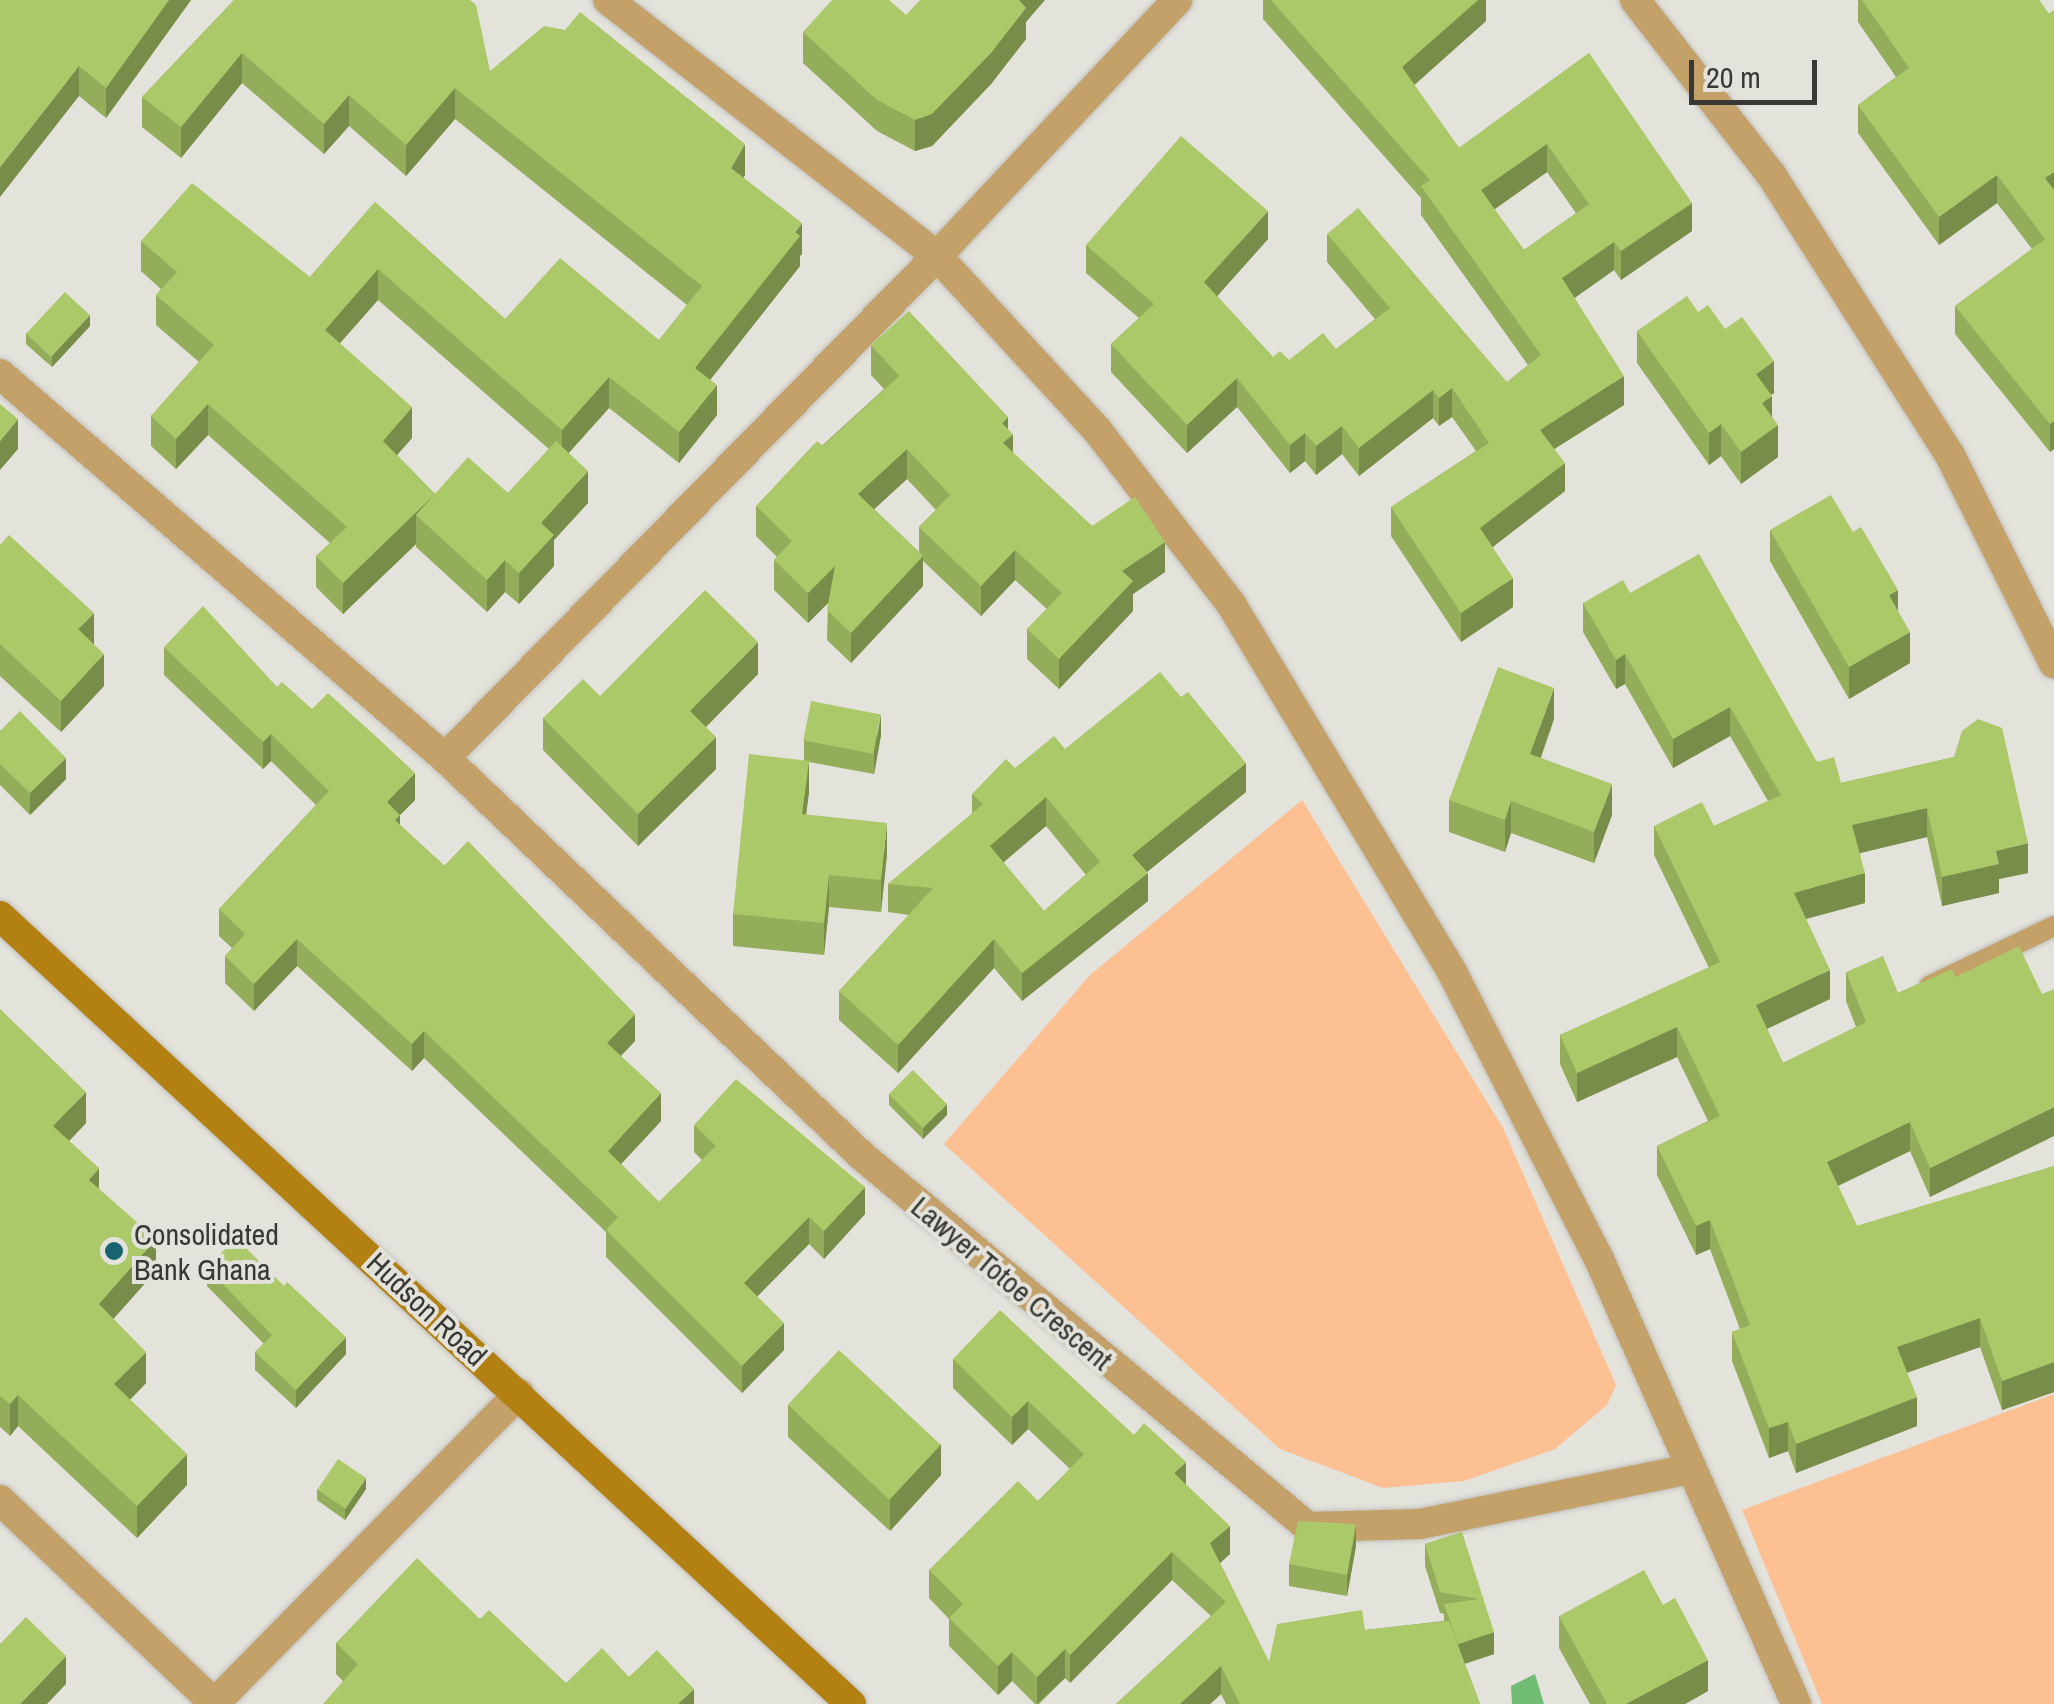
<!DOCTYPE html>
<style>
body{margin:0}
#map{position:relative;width:2054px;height:1704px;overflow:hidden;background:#e3e2db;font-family:"Archivo Narrow",sans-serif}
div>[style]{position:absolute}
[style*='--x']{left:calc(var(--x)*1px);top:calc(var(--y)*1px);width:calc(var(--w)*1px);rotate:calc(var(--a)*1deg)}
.green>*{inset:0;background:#fdc093}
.water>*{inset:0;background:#70bc75}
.roads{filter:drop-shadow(0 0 2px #c1c0ba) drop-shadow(0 0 2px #c1c0ba)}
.lane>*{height:20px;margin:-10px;padding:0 10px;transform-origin:10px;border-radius:10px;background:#c3a169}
.street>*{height:30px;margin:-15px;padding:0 15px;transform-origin:15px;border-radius:15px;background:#c3a169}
.secondary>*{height:30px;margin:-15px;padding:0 15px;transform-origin:15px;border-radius:15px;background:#b38012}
.wall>*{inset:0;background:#93ad5a}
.shaded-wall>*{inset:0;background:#788d4a}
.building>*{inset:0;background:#abc969;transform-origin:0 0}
.dots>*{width:28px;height:28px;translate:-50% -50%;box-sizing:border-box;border:5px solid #e3e2db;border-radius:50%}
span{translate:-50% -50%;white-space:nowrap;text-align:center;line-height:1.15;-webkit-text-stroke:8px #e3e2db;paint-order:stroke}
.poi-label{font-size:30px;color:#383835}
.left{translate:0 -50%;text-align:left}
.street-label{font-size:30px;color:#383835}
.scale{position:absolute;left:1689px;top:60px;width:128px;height:45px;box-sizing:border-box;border:5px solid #383835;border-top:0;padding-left:12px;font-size:30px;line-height:35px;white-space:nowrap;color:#383835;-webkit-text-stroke:8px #e3e2db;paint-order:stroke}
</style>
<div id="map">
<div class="green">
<i style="clip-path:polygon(1302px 800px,1503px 1128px,1616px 1385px,1607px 1405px,1555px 1449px,1464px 1481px,1383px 1488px,1280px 1449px,944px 1144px,1090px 975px)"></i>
<i style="clip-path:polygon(2054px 1394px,2054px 1704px,1822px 1704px,1742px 1510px)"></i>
</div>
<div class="water">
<i style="clip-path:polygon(1535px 1674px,1544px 1704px,1512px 1704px,1511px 1686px)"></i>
</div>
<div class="roads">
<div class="lane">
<i style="--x:1929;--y:986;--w:139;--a:-25.6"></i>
</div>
<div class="street">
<i style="--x:608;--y:0;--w:417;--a:37.9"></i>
<i style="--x:937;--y:256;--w:236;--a:47.4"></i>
<i style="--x:1097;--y:430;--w:220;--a:52.4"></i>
<i style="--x:1231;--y:604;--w:429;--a:59"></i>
<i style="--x:1452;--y:972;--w:322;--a:62.9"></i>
<i style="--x:1599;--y:1259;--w:487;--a:66.1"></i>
<i style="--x:1635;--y:0;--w:223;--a:52.1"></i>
<i style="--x:1772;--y:176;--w:331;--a:57.5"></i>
<i style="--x:1950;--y:455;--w:233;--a:63.5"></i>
<i style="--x:0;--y:374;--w:588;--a:40.79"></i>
<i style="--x:445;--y:758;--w:576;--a:43.66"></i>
<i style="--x:862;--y:1156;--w:580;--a:39.75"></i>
<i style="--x:1308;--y:1527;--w:112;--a:-1.5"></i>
<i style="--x:1420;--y:1524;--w:277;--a:-11.5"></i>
<i style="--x:445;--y:758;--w:703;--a:-45.58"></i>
<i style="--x:937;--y:256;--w:351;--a:-46.8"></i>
<i style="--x:0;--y:1500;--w:296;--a:43.5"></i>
<i style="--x:214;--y:1704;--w:435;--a:-45.5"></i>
</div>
<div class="secondary">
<i style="--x:0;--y:916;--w:1160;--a:42.8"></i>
</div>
</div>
<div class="wall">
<i style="clip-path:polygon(0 0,191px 0,106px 118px,79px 96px)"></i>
<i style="clip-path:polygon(evenodd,234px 0,490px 71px,745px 175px,743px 178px,802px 254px,800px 256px,800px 266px,710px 380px,717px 415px,679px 463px,609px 408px,569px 453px,588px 503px,554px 540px,554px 566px,519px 604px,505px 592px,487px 612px,416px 547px,416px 544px,343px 614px,316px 587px,316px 556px,330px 543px,208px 435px,176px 469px,151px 446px,151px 416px,199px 362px,156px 325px,156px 295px,161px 289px,141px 271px,141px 241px,310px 277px,375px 202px,505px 319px,659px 340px,687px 305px,455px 119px,406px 176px,349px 126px,324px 154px,242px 83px,181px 158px,142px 127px,142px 97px,234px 0,378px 300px,549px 449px,508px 493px,435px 494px,397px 455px,412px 438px,340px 343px,378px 300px)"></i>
<i style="clip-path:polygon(evenodd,1263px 0,1486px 0,1486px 21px,1414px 85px,1459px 148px,1589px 53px,1692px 231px,1621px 280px,1614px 270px,1574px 298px,1624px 405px,1554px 449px,1565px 491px,1492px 547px,1513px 607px,1461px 642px,1391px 536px,1391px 507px,1476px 451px,1452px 417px,1439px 426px,1433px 418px,1359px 476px,1342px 454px,1316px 475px,1305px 461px,1290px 473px,1237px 407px,1187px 453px,1111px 372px,1111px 344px,1139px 318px,1086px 273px,1086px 245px,1268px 239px,1217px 296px,1273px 357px,1289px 360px,1336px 349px,1375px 319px,1327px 262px,1327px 234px,1507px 382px,1528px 365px,1421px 215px,1421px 198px,1263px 19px,1263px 0,1547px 172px,1576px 213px,1524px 250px,1494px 209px,1547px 172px)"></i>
<i style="clip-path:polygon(1858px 0,2039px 0,2049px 14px,2054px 10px,2054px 449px,2050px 452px,1955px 334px,1955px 306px,2032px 249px,1997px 203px,1939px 245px,1858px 133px,1858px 105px,1896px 77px,1858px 22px)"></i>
<i style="clip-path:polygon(906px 15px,1026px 22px,1026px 39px,991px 84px,932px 146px,915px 151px,877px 131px,803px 63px,803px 32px)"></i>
<i style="clip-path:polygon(1698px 312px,1774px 393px,1771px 395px,1772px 416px,1778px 457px,1741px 484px,1721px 456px,1709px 465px,1637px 363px,1637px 331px)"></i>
<i style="clip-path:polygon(90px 326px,52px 367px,26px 344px,26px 333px)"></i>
<i style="clip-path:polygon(evenodd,871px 345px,1008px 429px,1013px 453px,1092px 526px,1165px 572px,1133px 594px,1133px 611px,1059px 689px,1027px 659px,1027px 629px,1047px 609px,1015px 580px,981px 616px,923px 561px,923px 586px,851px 663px,827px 640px,828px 603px,808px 623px,774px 590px,774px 560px,777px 557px,756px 536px,756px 506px,884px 389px,871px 375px,871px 345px,907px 479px,936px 510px,919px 527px,919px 552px,874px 509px,907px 479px)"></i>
<i style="clip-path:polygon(1770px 530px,1910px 663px,1849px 699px,1770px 561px)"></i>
<i style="clip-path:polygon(0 545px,94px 644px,104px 686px,61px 732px,0 676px)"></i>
<i style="clip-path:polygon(1630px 593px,1841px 783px,1954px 757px,2028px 873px,1999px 879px,1999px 893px,1942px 906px,1927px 837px,1860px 853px,1865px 903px,1806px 919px,1830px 999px,1767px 1029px,1783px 1063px,1856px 1027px,1846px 1001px,1846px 972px,1898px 993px,1952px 969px,1930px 1197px,1910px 1151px,1838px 1186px,1857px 1226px,2054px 1166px,2054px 1392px,2002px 1410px,1980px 1347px,1907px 1373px,1917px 1426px,1796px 1473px,1788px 1451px,1769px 1458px,1732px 1361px,1732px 1332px,1740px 1329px,1710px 1249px,1696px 1255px,1657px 1175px,1657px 1146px,1708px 1121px,1677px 1057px,1577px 1102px,1560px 1064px,1560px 1035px,1709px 968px,1654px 855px,1654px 826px,1714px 826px,1768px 801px,1730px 736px,1673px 768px,1625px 684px,1616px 689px,1583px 632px,1583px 603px)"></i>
<i style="clip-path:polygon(164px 647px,277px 687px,415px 800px,400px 815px,400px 825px,635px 1041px,621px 1056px,661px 1121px,621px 1164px,659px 1202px,702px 1160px,694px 1152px,694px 1125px,865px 1214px,824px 1259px,809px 1244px,757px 1296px,784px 1350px,742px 1393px,606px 1257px,606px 1232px,424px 1058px,412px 1071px,297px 966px,254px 1011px,225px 983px,225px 956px,232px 948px,219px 936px,219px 909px,316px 805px,271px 761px,263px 769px,164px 675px)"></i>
<i style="clip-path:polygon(758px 674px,706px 727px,716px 769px,638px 846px,543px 750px,543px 718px,600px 696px)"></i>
<i style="clip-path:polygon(1554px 719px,1541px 758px,1612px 815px,1594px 863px,1511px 833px,1505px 852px,1449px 832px,1449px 800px)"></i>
<i style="clip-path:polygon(0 731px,66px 779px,30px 815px,0 785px)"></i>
<i style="clip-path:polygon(881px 735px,874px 774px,809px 762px,809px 792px,806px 815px,887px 854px,881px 912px,829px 907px,824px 955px,733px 946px,733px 914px,804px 760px,804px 740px)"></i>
<i style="clip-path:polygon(evenodd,1065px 749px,1246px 792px,1147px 872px,1148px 901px,1022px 1001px,994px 968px,898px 1073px,839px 1020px,839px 991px,909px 915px,888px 912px,888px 884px,972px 814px,972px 794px,1015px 768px,1065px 749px,1046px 826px,1086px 875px,1044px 911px,1003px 862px,1046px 826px)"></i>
<i style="clip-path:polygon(0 1009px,86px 1123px,69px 1141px,99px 1189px,156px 1271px,113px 1319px,146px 1383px,130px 1400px,187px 1485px,137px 1538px,18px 1426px,10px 1436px,0 1427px)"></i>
<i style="clip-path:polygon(889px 1094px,947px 1115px,923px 1139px,889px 1105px)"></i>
<i style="clip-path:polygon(207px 1268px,346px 1354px,296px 1408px,255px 1370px,255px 1352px,264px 1344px,207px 1286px)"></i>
<i style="clip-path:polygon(953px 1359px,1186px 1484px,1230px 1554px,1220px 1563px,1269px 1662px,1365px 1630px,1444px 1621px,1444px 1614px,1440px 1613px,1425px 1566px,1425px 1544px,1462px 1532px,1494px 1654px,1465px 1664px,1480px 1704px,1226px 1704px,1221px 1694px,1210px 1704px,1116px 1704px,1211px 1616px,1172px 1580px,1070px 1683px,1065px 1678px,1039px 1704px,1035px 1704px,1012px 1681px,998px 1695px,949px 1646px,949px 1619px,929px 1598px,929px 1570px,1038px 1501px,1070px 1469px,1028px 1429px,1012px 1445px,953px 1388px)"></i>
<i style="clip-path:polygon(788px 1405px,941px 1475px,890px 1531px,788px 1437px)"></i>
<i style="clip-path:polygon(317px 1489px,366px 1489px,345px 1520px,317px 1500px)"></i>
<i style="clip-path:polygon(1356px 1546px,1347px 1596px,1289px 1586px,1289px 1564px)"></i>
<i style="clip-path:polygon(1559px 1616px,1708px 1691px,1685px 1704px,1590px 1704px,1559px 1648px)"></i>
<i style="clip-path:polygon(480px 1619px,566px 1683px,629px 1677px,694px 1704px,343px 1681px,336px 1674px,336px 1643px)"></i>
</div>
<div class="shaded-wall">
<i style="clip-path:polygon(169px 0,191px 0,106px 118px,106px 88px)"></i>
<i style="clip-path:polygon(1019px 0,1045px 0,1026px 22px,1026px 39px,991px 84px,932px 146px,915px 151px,915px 120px)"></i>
<i style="clip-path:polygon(1478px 0,1486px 0,1486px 21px,1402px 96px,1402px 67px)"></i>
<i style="clip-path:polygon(242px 53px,242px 83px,181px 158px,181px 127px)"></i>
<i style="clip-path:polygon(79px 66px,79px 96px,0 197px,0 167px)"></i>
<i style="clip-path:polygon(455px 88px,455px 119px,406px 176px,406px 145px)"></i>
<i style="clip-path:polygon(349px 95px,349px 126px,324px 154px,324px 124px)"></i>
<i style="clip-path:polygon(745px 144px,745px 175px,731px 199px,731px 168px)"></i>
<i style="clip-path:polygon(1547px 144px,1547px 172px,1481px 219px,1481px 190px)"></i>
<i style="clip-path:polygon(2054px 172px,2054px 200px,2045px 178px)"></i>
<i style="clip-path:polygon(1997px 175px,1997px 203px,1939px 245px,1939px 217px)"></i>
<i style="clip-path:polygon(1692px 203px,1692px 231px,1621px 280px,1621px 251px)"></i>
<i style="clip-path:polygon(1268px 211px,1268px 239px,1204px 311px,1204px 282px)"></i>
<i style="clip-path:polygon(802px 223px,802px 254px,800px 256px,800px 266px,695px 399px,695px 368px)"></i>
<i style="clip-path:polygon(1614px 242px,1614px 270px,1562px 307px,1562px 278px)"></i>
<i style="clip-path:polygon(378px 269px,378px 300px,325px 360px,325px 330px)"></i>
<i style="clip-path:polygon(90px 315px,90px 326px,52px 367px,52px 356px)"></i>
<i style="clip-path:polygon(1774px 361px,1774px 393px,1756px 406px,1756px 374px)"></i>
<i style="clip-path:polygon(1624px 376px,1624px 405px,1540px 458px,1540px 430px)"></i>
<i style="clip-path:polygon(609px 377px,609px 408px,562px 460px,562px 430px)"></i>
<i style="clip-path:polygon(1237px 378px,1237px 407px,1187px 453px,1187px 425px)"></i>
<i style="clip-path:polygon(717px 385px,717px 415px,679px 463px,679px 432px)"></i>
<i style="clip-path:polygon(1452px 388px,1452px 417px,1439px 426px,1439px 398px)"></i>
<i style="clip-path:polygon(1433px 390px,1433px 418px,1359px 476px,1359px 448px)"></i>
<i style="clip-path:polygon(1772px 396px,1772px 428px,1762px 403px)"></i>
<i style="clip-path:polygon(208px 404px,208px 435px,176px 469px,176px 439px)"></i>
<i style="clip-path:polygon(412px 407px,412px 438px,383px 471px,383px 441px)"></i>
<i style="clip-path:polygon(1008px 417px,1008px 439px,1013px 434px,1013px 464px,1003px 473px,1002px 423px)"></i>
<i style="clip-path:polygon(18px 419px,18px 449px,0 470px,0 441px)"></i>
<i style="clip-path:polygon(2054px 421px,2054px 449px,2050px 452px,2050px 424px)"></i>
<i style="clip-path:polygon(1721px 424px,1721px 456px,1709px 465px,1709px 433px)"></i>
<i style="clip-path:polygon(1778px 425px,1778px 457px,1741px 484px,1741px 452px)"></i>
<i style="clip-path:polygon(1342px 426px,1342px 454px,1316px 475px,1316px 446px)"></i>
<i style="clip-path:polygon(1305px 433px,1305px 461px,1290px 473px,1290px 445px)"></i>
<i style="clip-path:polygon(907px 449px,907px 479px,858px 524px,858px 494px)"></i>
<i style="clip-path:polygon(1565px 463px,1565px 491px,1480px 557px,1480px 528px)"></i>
<i style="clip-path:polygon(588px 471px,588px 503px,554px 540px,554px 566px,519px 604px,519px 573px,541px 523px)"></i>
<i style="clip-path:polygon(435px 494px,416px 515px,416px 544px,343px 614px,343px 583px)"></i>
<i style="clip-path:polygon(1165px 542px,1165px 572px,1133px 594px,1133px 611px,1059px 689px,1059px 659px,1122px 571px)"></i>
<i style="clip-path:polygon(1015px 550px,1015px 580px,981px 616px,981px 586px)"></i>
<i style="clip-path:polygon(923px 556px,923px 586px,851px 663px,851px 633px)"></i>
<i style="clip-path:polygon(505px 560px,505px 592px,487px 612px,487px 580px)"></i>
<i style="clip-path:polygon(835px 566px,835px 596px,808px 623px,808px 593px)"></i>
<i style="clip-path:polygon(1513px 578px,1513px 607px,1461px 642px,1461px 613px)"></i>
<i style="clip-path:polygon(1898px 590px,1898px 621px,1889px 595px)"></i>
<i style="clip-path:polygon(94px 613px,94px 645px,78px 629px)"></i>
<i style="clip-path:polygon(1910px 632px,1910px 663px,1849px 699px,1849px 667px)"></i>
<i style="clip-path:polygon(758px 642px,758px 674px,690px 743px,690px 711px)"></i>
<i style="clip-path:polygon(104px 654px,104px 686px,61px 732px,61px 701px)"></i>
<i style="clip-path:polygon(1625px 654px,1625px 684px,1616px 689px,1616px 660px)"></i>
<i style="clip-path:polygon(1554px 688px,1554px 719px,1530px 786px,1530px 754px)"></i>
<i style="clip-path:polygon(1730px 707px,1730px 736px,1673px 768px,1673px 739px)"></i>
<i style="clip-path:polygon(881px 714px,881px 735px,874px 774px,874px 753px)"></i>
<i style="clip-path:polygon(271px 734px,271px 761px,263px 769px,263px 742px)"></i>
<i style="clip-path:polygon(716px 737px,716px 769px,638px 846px,638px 814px)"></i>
<i style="clip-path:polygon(66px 758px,66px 779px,30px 815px,30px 793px)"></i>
<i style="clip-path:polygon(809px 761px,809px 792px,802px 846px,802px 814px)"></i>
<i style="clip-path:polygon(1246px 763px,1246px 792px,1132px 884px,1132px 855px)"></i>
<i style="clip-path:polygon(415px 773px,415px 800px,400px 815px,400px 842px,387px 802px)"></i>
<i style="clip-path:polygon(1612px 784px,1612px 815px,1594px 863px,1594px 832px)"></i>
<i style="clip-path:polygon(1046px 797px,1046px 826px,990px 874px,990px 846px)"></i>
<i style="clip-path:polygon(1511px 801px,1511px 833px,1505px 852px,1505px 820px)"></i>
<i style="clip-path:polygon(1927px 808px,1927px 837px,1852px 855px,1852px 825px)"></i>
<i style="clip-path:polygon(887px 823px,887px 854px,881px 912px,881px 880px)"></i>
<i style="clip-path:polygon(2028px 843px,2028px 873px,1999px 879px,1999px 893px,1942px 906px,1942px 877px,1996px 851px)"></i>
<i style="clip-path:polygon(1148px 873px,1148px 901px,1022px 1001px,1022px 973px)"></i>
<i style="clip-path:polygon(1865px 873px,1865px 903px,1794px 922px,1794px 893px)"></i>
<i style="clip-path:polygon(829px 875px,829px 907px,824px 955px,824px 923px)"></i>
<i style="clip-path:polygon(297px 939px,297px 966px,254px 1011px,254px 984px)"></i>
<i style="clip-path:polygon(994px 939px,994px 968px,898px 1073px,898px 1045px)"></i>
<i style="clip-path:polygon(1830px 970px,1830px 999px,1756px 1034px,1756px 1005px)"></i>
<i style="clip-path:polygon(635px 1014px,635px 1041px,607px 1070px,607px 1043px)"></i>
<i style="clip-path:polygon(1677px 1027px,1677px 1057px,1577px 1102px,1577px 1073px)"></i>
<i style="clip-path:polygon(424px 1031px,424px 1058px,412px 1071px,412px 1044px)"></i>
<i style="clip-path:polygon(86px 1092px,86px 1123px,53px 1158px,53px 1126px)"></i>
<i style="clip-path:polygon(661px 1093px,661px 1121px,608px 1178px,608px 1151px)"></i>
<i style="clip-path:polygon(947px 1104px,947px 1115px,923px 1139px,923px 1128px)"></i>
<i style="clip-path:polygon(2054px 1107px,2054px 1136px,1930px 1197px,1930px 1168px)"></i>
<i style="clip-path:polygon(1910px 1122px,1910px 1151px,1827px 1191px,1827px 1162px)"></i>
<i style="clip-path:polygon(99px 1168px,99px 1199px,89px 1180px)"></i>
<i style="clip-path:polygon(865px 1187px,865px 1214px,824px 1259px,824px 1231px)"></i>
<i style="clip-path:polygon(809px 1217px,809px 1244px,744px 1310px,744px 1283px)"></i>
<i style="clip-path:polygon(1710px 1220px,1710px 1249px,1696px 1255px,1696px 1226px)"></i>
<i style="clip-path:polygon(156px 1239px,156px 1271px,99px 1335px,99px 1304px)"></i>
<i style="clip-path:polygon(1980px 1318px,1980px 1347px,1897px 1376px,1897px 1347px)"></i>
<i style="clip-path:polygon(784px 1323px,784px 1350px,742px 1393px,742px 1366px)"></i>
<i style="clip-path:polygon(346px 1337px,346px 1354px,296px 1408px,296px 1390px)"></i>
<i style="clip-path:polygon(146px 1352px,146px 1383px,114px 1416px,114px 1384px)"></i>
<i style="clip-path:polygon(2054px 1362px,2054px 1392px,2002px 1410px,2002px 1381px)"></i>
<i style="clip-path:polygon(18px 1395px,18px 1426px,10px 1436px,10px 1404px)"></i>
<i style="clip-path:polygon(1917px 1397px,1917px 1426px,1796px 1473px,1796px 1444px)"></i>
<i style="clip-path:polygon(1028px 1401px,1028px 1429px,1012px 1445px,1012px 1417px)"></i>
<i style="clip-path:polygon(1788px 1422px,1788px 1451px,1769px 1458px,1769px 1428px)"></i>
<i style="clip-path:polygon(941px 1444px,941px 1475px,890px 1531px,890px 1499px)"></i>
<i style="clip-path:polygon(187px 1454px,187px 1485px,137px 1538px,137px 1506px)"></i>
<i style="clip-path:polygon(1186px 1462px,1186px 1490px,1174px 1473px)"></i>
<i style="clip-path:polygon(366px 1478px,366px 1489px,345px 1520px,345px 1509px)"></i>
<i style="clip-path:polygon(1356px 1524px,1356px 1546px,1347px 1596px,1347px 1575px)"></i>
<i style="clip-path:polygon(1230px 1526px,1230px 1554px,1210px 1572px,1210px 1543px)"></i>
<i style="clip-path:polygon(1172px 1552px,1172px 1580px,1070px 1683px,1070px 1655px)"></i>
<i style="clip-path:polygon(1494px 1632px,1494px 1654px,1457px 1666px,1457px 1645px)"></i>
<i style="clip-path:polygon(1065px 1649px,1065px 1678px,1037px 1704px,1037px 1677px)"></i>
<i style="clip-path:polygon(1012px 1652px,1012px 1681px,998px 1695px,998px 1666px)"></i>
<i style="clip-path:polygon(66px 1656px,66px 1684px,47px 1704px,20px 1704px)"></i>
<i style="clip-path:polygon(1708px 1660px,1708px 1691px,1685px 1704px,1626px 1704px)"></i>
<i style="clip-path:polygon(1221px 1666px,1221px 1694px,1210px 1704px,1180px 1704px)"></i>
<i style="clip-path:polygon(694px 1689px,694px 1704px,678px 1704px)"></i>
</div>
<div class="building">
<i style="clip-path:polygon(0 0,169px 0,106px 88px,79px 66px,0 167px)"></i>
<i style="clip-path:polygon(234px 0,470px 0,476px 5px,490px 71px,544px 26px,565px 30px,580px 12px,745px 144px,731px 168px,802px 223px,795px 232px,800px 236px,695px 368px,717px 385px,679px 432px,609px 377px,562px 430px,378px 269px,325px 330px,412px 407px,383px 441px,435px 494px,343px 583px,316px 556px,347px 527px,208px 404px,176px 439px,151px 416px,214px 345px,156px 295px,177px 272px,141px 241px,192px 183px,310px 277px,375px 202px,505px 319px,560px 258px,659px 340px,702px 286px,455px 88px,406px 145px,349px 95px,324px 124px,242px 53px,181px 127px,142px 97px)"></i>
<i style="clip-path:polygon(832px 0,889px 0,906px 15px,920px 0,1019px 0,1026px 8px,991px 53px,932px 114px,915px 120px,877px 100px,803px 32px)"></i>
<i style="clip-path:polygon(evenodd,1271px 0,1478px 0,1402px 67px,1459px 148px,1589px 53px,1692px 203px,1621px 251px,1614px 242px,1562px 278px,1624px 376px,1540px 430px,1565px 463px,1480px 528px,1513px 578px,1461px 613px,1391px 507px,1489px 443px,1452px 388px,1439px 398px,1433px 390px,1359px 448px,1342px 426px,1316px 446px,1305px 433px,1290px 445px,1237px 378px,1187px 425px,1111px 344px,1154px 304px,1086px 245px,1181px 136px,1268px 211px,1204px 282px,1273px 357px,1280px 351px,1289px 360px,1323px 333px,1336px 349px,1390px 308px,1327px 234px,1358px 208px,1507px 382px,1541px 355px,1421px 186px,1430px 180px,1271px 0,1547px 144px,1589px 204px,1524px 250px,1481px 190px,1547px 144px)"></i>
<i style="clip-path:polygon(1862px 0,2039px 0,2049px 14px,2054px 10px,2054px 172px,2045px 178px,2054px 190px,2054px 421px,2050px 424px,1955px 306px,2045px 239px,1997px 175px,1939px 217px,1858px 105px,1909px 68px)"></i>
<i style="left:65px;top:292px;width:34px;height:57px;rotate:43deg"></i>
<i style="clip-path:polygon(1687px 296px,1698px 312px,1708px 305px,1725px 329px,1742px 317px,1774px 361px,1756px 374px,1772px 396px,1762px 403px,1778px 425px,1741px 452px,1721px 424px,1709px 433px,1637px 331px)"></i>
<i style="clip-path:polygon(909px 311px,1008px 417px,1002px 423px,1013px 434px,1003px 443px,1092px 526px,1135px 497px,1165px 542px,1122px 571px,1133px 581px,1059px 659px,1027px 629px,1062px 593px,1015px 550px,981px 586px,919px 527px,950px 495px,907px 449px,858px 494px,923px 556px,851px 633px,827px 610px,835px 566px,808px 593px,774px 560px,792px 541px,756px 506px,817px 441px,823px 446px,899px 376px,871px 345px)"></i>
<i style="clip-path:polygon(0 404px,18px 419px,0 441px)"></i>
<i style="clip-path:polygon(556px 441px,588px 471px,541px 523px,554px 535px,519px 573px,505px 560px,487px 580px,416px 515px,468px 457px,508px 493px)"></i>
<i style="clip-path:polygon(1831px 495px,1853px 532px,1861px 527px,1898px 590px,1889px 595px,1910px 632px,1849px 667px,1770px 530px)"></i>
<i style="clip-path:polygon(9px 535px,94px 613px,78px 629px,104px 654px,61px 701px,0 644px,0 545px)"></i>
<i style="clip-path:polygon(1699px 554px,1817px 762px,1834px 757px,1841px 783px,1954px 757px,1962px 731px,1978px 719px,2002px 728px,2028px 843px,1996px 851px,1999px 864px,1942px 877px,1927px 808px,1852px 825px,1865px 873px,1794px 893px,1830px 970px,1756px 1005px,1783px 1063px,1866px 1022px,1846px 972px,1883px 956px,1898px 993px,1952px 969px,1955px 977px,2019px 946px,2042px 994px,2054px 989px,2054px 1107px,1930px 1168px,1910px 1122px,1827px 1162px,1857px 1226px,2054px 1166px,2054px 1362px,2002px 1381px,1980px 1318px,1897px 1347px,1917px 1397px,1796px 1444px,1788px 1422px,1769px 1428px,1732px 1332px,1750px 1325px,1710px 1220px,1696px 1226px,1657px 1146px,1720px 1116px,1677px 1027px,1577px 1073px,1560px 1035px,1720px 962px,1654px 826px,1702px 802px,1714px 826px,1781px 795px,1730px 707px,1673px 739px,1625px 654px,1616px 660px,1583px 603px,1623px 580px,1630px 593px)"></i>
<i style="clip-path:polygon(705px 590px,758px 642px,690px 711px,716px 737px,638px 814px,543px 718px,583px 679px,600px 696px)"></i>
<i style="clip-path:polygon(203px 606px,277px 687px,282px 682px,312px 709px,328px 693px,382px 742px,415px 773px,387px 802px,400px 815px,395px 820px,444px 866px,468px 841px,635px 1014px,607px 1043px,661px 1093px,608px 1151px,659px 1202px,716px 1146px,694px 1125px,736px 1079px,865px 1187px,824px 1231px,809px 1217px,744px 1283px,784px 1323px,742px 1366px,606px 1230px,618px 1217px,424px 1031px,412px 1044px,297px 939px,254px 984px,225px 956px,245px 934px,219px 909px,329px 791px,271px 734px,263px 742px,164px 647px)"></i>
<i style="clip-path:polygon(1498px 667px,1554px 688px,1530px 754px,1612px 784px,1594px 832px,1511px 801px,1505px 820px,1449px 800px)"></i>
<i style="clip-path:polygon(evenodd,1160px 672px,1181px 697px,1188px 692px,1246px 763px,1132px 855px,1148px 873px,1022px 973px,994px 939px,898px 1045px,839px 991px,933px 888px,888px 884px,983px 804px,972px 794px,1006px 759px,1015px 768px,1054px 736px,1065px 749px,1160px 672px,1046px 797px,1100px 862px,1044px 911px,990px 846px,1046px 797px)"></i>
<i style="left:811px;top:701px;width:71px;height:40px;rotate:11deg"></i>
<i style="clip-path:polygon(20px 711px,66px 758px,30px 793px,0 764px,0 731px)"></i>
<i style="clip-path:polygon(749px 754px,809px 761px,802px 814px,887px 823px,881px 880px,829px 875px,824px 923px,733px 914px)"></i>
<i style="clip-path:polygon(0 1009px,86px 1092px,53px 1126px,99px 1168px,89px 1180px,156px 1239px,99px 1304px,146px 1352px,114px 1384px,187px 1454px,137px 1506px,18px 1395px,10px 1404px,0 1396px)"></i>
<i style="left:913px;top:1070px;width:48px;height:34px;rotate:45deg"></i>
<i style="clip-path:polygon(236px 1238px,284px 1286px,287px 1282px,346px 1337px,296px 1390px,255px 1352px,272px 1335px,207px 1268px)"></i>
<i style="clip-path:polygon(1000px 1310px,1134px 1435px,1144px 1423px,1186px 1462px,1174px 1473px,1230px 1526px,1210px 1543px,1269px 1662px,1277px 1624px,1362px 1610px,1365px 1630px,1449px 1621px,1480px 1704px,1240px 1704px,1221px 1666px,1180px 1704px,1116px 1704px,1226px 1602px,1172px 1552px,1070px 1655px,1065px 1649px,1037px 1677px,1012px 1652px,998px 1666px,949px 1618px,963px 1604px,929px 1570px,1018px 1481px,1038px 1501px,1084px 1454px,1028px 1401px,1012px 1417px,953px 1359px)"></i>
<i style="left:839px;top:1350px;width:139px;height:75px;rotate:43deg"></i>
<i style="left:338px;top:1459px;width:34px;height:37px;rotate:34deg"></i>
<i style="clip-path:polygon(1298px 1521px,1356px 1524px,1347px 1575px,1289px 1564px)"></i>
<i style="clip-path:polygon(1462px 1532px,1494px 1632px,1458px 1644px,1444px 1604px,1479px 1599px,1440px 1592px,1425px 1544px)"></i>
<i style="clip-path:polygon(417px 1558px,480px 1619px,489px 1610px,566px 1683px,602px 1648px,629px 1677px,657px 1650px,694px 1689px,678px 1704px,323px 1704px,358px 1664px,336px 1643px)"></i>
<i style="clip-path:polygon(1644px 1570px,1663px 1605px,1675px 1598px,1708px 1660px,1626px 1704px,1607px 1704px,1559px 1616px)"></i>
<i style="clip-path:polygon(26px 1617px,66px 1656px,20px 1704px,0 1704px,0 1644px)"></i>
</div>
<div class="dots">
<i style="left:114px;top:1251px;background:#1a6471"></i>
</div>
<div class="poi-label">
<span class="left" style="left:134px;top:1251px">Consolidated<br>Bank Ghana</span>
</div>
<div class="street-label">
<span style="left:1012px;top:1283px;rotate:40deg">Lawyer Totoe Crescent</span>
<span style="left:427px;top:1309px;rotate:43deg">Hudson Road</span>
</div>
<div class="scale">20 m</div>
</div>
